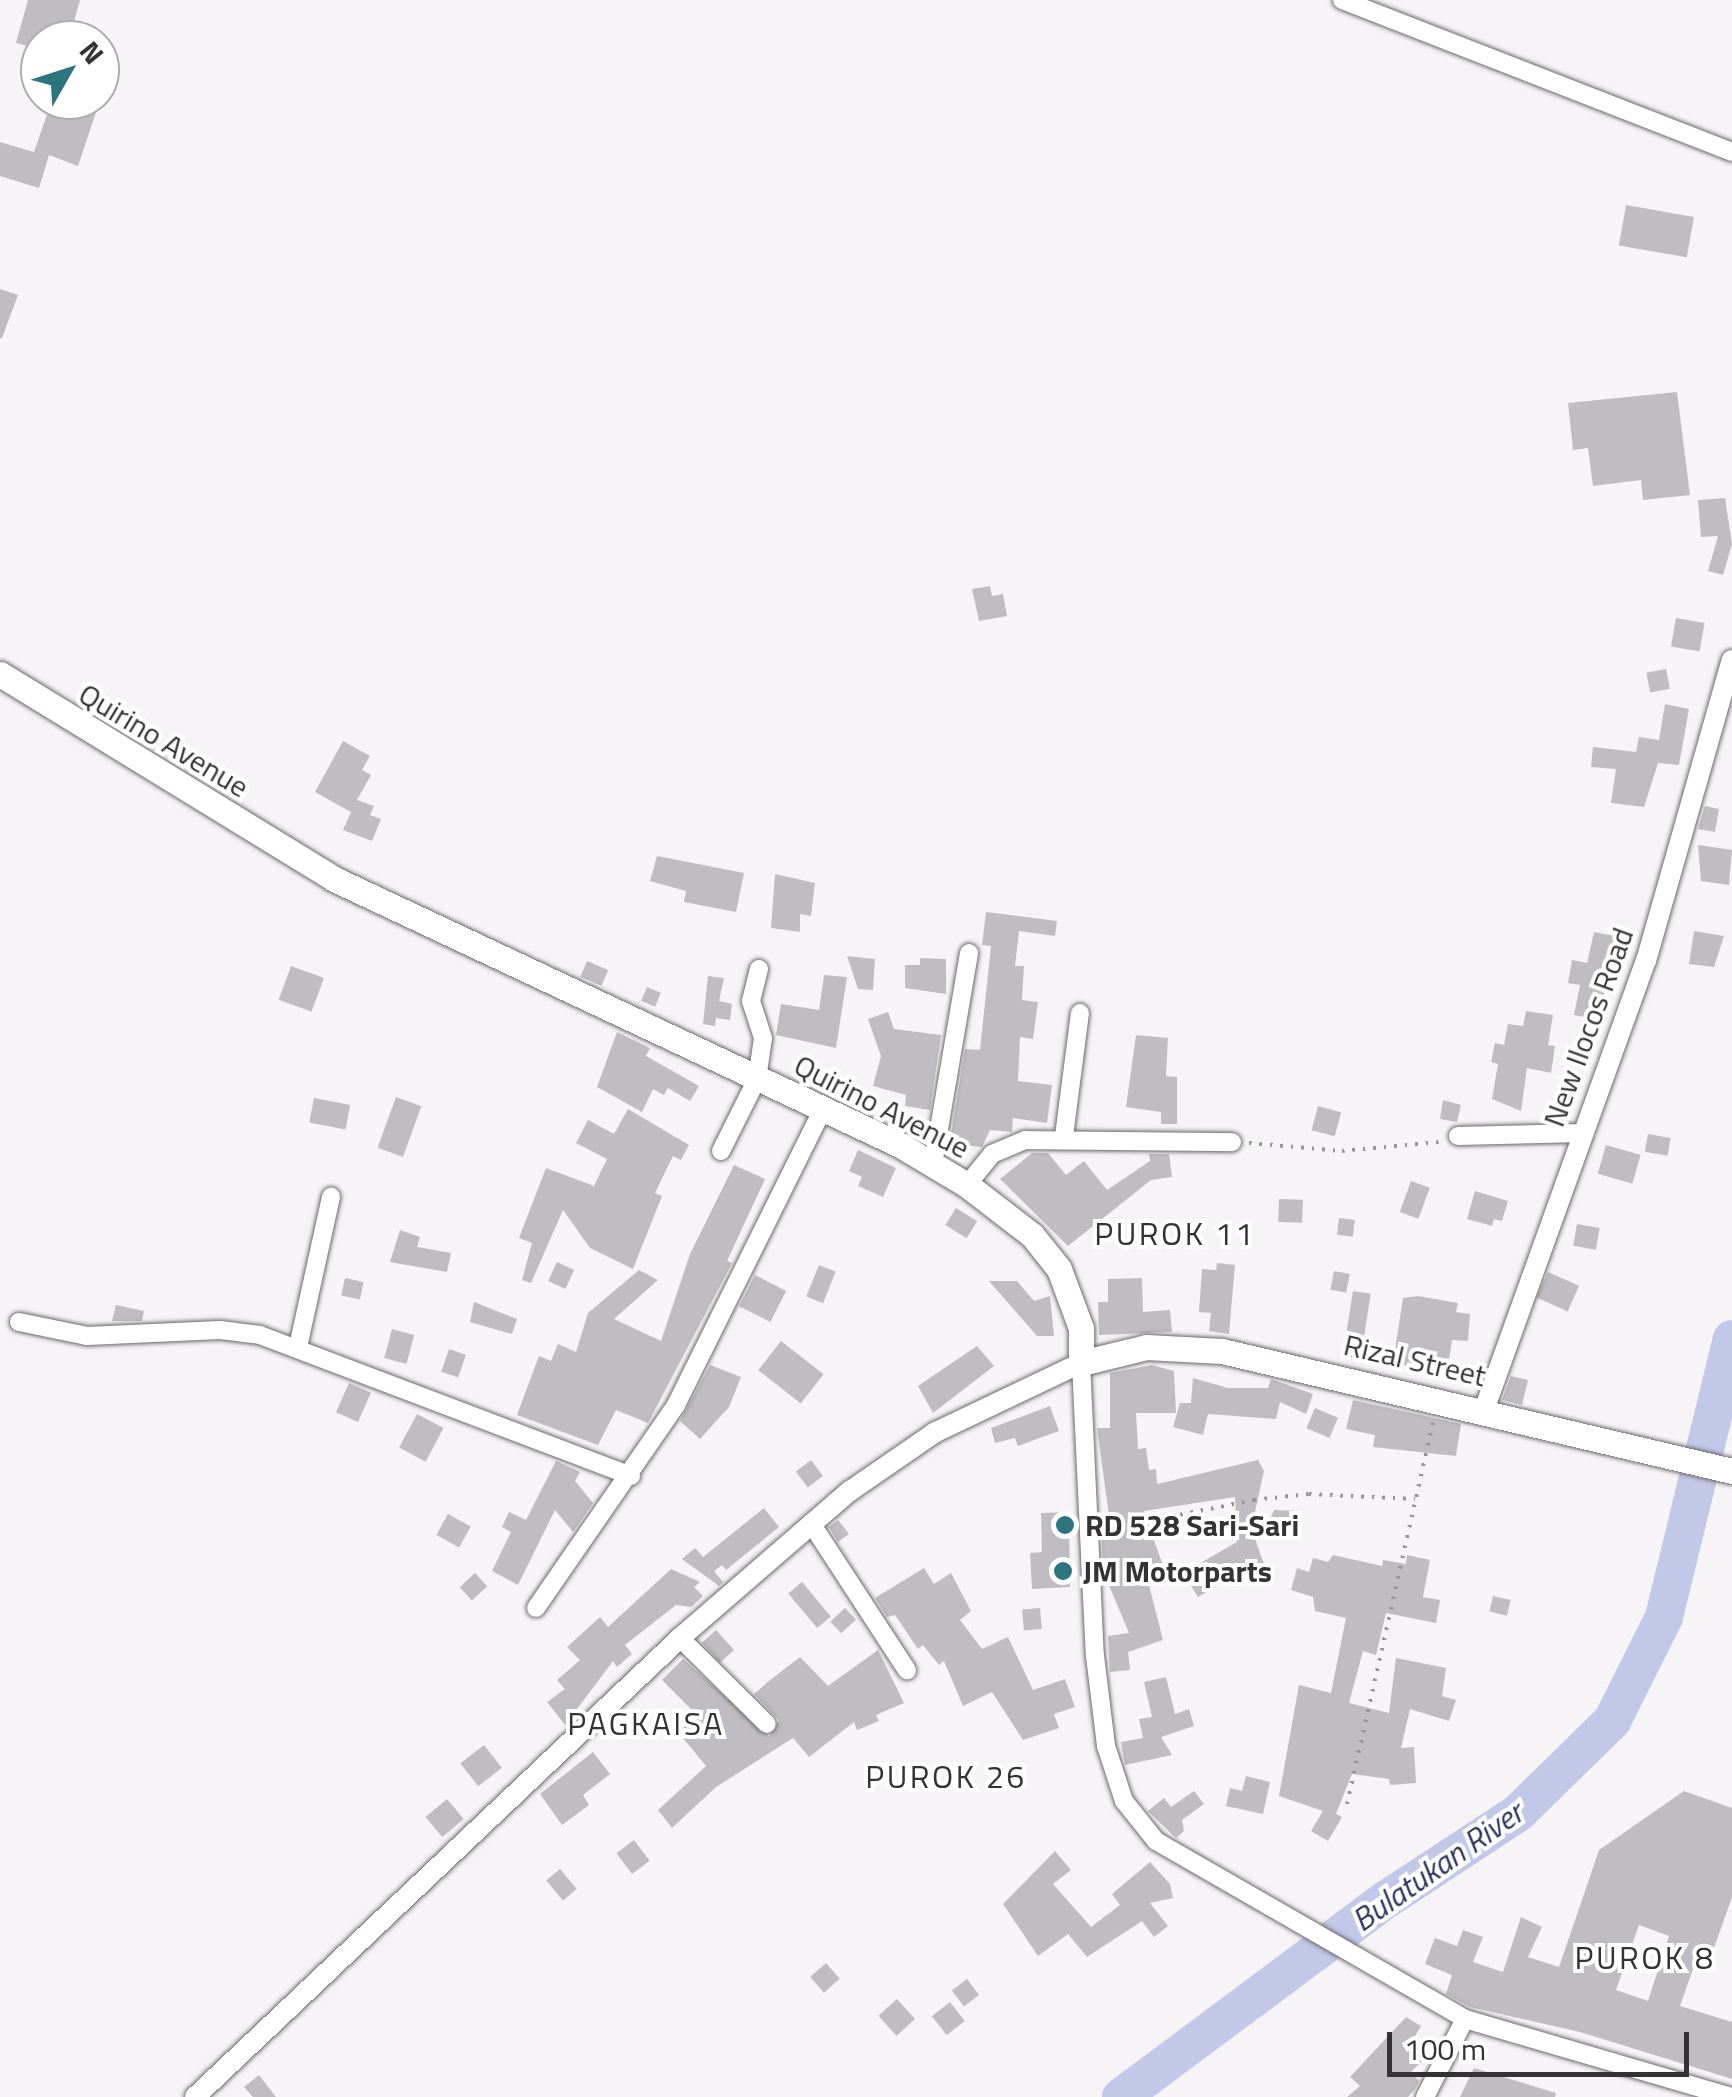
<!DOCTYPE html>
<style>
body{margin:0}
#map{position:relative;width:1732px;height:2097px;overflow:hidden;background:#f7f4f8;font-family:"Titillium Web",sans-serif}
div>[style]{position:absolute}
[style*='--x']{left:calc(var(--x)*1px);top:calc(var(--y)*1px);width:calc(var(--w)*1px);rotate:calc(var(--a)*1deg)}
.river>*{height:38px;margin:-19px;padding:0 19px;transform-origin:19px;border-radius:19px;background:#c2c8e8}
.building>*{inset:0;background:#bfbdc1;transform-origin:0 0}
.path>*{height:4px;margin-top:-2px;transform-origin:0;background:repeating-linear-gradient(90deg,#989598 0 2.5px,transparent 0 10.5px)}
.roads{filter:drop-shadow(0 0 2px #6c696c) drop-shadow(0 0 2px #6c696c)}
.minor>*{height:18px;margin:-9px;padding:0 9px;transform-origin:9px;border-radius:9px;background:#fff}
.tertiary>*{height:20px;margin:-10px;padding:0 10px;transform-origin:10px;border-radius:10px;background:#fff}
.secondary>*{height:25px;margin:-12.5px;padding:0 12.5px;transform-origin:12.5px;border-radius:12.5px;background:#fff}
.dots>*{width:28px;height:28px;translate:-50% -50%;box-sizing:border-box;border:5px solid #fff;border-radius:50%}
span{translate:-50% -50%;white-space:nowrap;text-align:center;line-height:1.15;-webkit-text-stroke:8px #fff;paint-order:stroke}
.street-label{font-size:30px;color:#343234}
.poi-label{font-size:30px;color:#343234;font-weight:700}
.left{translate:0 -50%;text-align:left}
.neighbourhood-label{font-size:32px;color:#343234;letter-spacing:2.5px}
.water-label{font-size:32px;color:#2e325d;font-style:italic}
.north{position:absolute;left:20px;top:20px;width:100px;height:100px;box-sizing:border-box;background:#fff;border:2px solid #aeadae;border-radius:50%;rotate:51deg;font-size:28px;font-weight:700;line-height:40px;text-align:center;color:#343234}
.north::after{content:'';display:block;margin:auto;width:35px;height:45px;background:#2c747e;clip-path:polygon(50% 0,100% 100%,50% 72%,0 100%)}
.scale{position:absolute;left:1387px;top:2032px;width:302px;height:45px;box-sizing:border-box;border:5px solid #343234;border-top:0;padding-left:12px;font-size:30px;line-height:35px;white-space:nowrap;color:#343234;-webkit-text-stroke:8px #fff;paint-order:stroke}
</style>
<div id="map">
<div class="river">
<i style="--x:1121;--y:2097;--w:332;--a:-36.7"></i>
<i style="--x:1387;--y:1899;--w:157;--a:-33.3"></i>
<i style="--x:1518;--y:1813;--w:132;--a:-44.4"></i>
<i style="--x:1612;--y:1721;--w:116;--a:-63.4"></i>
<i style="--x:1664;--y:1617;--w:286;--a:-76.3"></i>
</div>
<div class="building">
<i style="clip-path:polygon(28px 0,80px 0,69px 40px,40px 40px,40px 72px,21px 66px,27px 46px,16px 43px)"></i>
<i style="clip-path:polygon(52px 100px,100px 100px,78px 166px,49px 155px,39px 188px,0 176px,0 142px,34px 152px)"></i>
<i style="left:1626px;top:205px;width:69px;height:41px;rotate:10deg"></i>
<i style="clip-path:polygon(0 289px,18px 295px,2px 338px,0 338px)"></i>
<i style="clip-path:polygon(1677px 392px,1690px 495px,1643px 500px,1641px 480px,1593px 486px,1588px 448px,1573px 450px,1568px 403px)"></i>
<i style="clip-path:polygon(1725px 498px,1732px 544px,1723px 575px,1708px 571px,1718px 536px,1701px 537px,1698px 500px)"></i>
<i style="clip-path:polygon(990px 586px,992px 596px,1003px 594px,1007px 616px,979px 621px,972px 589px)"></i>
<i style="left:1676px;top:618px;width:29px;height:29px;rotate:10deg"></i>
<i style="left:1666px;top:669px;width:20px;height:20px;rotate:79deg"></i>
<i style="clip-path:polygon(1665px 704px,1689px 709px,1679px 765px,1658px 763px,1644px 807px,1611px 803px,1616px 769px,1591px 767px,1593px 747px,1636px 752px,1639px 737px,1659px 740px)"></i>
<i style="clip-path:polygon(343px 741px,370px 756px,362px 770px,371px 775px,357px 800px,374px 806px,370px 815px,381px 819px,372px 841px,343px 830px,351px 812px,315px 792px)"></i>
<i style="clip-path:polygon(1705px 806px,1719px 809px,1715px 832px,1698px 829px)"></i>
<i style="clip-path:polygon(1698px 845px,1732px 850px,1729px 885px,1701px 881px)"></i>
<i style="clip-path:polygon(657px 856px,744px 873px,736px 912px,684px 902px,686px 891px,650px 881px)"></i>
<i style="clip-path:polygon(775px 874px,815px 883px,811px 916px,800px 914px,800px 932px,771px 928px)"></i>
<i style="clip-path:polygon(986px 912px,1057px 921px,1055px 936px,1019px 931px,1015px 966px,1024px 966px,1022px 1000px,1038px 1002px,1033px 1039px,1020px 1037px,1018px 1081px,1052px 1085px,1047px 1123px,1013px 1118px,1012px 1132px,990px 1130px,982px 1147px,952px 1144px,951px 1134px,965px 1049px,980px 1050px,991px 946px,982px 945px)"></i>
<i style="clip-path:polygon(1694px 931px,1724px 936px,1714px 967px,1689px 964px)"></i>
<i style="clip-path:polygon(1594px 932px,1615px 936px,1599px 1020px,1574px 1015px,1580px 985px,1568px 983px,1572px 960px,1587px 963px)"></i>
<i style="clip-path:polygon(847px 956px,875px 959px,873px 990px,858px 989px)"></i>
<i style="clip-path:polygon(920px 958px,946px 959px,946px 994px,905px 988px,905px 965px,920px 965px)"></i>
<i style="left:587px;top:961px;width:23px;height:17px;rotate:23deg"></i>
<i style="left:291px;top:966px;width:35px;height:36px;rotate:20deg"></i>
<i style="clip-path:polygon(824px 975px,847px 977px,836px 1048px,776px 1035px,781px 1004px,819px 1010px)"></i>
<i style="clip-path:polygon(708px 976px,724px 978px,719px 1001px,732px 1004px,730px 1020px,716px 1018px,715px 1026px,703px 1024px)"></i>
<i style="left:647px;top:987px;width:15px;height:15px;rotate:23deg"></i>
<i style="clip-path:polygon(1526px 1011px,1553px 1015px,1548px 1045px,1555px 1046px,1551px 1073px,1527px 1068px,1521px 1111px,1492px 1099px,1498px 1064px,1491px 1062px,1495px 1043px,1504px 1045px,1508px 1024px,1523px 1026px)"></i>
<i style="clip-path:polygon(888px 1012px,894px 1029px,941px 1035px,930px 1110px,905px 1106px,906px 1095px,873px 1086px,881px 1056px,868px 1019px)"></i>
<i style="clip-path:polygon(617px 1032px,650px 1048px,646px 1056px,699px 1086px,690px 1101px,668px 1088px,664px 1095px,653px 1089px,642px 1112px,597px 1087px)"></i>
<i style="clip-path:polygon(1136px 1035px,1168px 1038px,1166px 1076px,1177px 1077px,1177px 1124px,1161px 1124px,1161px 1112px,1126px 1107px)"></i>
<i style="left:396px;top:1097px;width:27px;height:54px;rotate:20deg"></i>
<i style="left:314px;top:1098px;width:37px;height:25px;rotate:11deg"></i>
<i style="clip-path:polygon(1443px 1100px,1461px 1105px,1457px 1122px,1440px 1119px)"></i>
<i style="left:1318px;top:1106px;width:24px;height:25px;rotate:15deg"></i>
<i style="clip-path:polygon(628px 1109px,689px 1145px,681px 1160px,673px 1156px,655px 1193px,662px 1196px,633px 1269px,590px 1248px,563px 1210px,531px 1283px,522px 1280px,532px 1243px,519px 1238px,546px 1168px,594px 1186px,607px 1159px,576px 1143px,588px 1120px,614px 1134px)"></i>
<i style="left:1648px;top:1134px;width:23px;height:18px;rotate:10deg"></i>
<i style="left:1606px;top:1145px;width:36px;height:30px;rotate:16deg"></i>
<i style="clip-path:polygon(858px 1150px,896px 1168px,883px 1197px,858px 1186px,862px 1177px,849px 1171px)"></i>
<i style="clip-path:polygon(1032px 1153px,1048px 1153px,1066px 1175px,1084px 1161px,1107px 1190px,1150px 1161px,1149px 1154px,1169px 1154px,1172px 1177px,1151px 1180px,1068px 1246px,1000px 1179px)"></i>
<i style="clip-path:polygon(734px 1165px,765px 1179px,727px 1261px,732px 1263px,648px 1423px,616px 1410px,598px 1445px,517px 1415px,539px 1356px,551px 1361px,558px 1344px,576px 1352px,588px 1313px,639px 1270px,658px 1280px,614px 1319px,661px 1341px,690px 1254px)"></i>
<i style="left:1411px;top:1181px;width:20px;height:33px;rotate:20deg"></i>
<i style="clip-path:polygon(1475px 1191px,1508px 1201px,1502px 1221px,1494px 1219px,1492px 1226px,1467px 1219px)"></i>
<i style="left:1279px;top:1199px;width:24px;height:23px;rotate:2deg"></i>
<i style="left:956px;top:1208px;width:25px;height:20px;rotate:32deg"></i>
<i style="left:1339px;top:1218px;width:16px;height:17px;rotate:7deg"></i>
<i style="left:1577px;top:1224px;width:23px;height:22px;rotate:10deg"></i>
<i style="clip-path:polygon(400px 1230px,420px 1237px,417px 1247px,451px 1253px,447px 1272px,390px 1262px)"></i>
<i style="left:557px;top:1262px;width:19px;height:21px;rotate:25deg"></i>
<i style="clip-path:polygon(1217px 1263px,1235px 1265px,1229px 1334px,1209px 1331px,1211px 1313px,1199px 1312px,1202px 1269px,1216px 1270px)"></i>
<i style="left:819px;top:1265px;width:18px;height:34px;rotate:22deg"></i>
<i style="left:1334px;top:1271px;width:16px;height:19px;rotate:11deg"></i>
<i style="left:1548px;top:1272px;width:34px;height:28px;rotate:24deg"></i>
<i style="left:755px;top:1275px;width:35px;height:35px;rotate:27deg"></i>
<i style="left:345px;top:1278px;width:19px;height:18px;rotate:12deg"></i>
<i style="clip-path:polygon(1142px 1278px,1143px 1312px,1170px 1310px,1172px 1332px,1099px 1335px,1098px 1302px,1108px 1302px,1108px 1279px)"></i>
<i style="clip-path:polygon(989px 1281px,1017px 1281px,1034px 1301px,1050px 1296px,1054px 1336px,1037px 1336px)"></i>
<i style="left:1353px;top:1291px;width:18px;height:66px;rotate:9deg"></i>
<i style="clip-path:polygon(1418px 1296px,1458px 1303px,1456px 1312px,1470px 1314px,1468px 1341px,1452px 1340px,1447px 1373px,1393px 1363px,1403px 1298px)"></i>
<i style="clip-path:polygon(474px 1302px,517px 1319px,512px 1334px,470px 1322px)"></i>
<i style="clip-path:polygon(116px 1305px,144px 1311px,142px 1321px,112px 1321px)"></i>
<i style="left:392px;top:1329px;width:23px;height:30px;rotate:15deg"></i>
<i style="left:781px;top:1341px;width:54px;height:37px;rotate:38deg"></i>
<i style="clip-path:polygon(977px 1346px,994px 1366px,933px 1413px,918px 1386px)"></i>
<i style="left:449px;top:1349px;width:18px;height:24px;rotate:19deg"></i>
<i style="clip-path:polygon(710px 1365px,741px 1377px,729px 1407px,700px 1439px,680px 1421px)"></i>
<i style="clip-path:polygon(1152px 1365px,1174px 1371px,1176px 1413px,1136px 1413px,1138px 1449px,1146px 1448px,1149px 1470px,1156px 1469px,1157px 1484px,1258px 1460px,1264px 1471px,1251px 1530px,1238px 1531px,1254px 1536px,1265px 1567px,1237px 1573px,1198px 1597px,1183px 1573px,1237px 1542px,1235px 1497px,1144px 1511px,1168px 1580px,1149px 1585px,1163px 1640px,1128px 1652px,1130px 1670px,1110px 1672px,1108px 1636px,1129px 1633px,1103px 1571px,1102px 1540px,1112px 1538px,1097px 1428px,1110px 1428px,1110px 1373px)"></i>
<i style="clip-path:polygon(1511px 1376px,1528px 1380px,1522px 1405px,1502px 1400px)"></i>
<i style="clip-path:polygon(1193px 1378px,1228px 1388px,1268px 1388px,1271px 1379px,1313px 1394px,1306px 1414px,1280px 1402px,1276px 1419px,1208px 1414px,1203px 1435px,1173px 1427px,1180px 1403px,1191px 1403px)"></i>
<i style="left:349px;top:1383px;width:24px;height:32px;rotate:24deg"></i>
<i style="clip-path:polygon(1353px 1400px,1461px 1424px,1456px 1456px,1373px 1447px,1375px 1435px,1346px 1429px)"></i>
<i style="clip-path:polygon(1050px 1406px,1059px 1431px,1018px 1446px,1015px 1438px,995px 1443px,991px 1428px)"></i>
<i style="left:1315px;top:1408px;width:25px;height:22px;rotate:23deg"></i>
<i style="left:417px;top:1414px;width:30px;height:38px;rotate:28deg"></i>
<i style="left:811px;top:1460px;width:20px;height:19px;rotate:53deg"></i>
<i style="clip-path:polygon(556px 1461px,580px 1472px,575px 1481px,593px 1503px,573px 1532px,555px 1510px,518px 1585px,492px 1571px,511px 1532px,502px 1527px,509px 1512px,526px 1520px)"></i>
<i style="clip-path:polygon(764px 1508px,779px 1527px,726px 1570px,722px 1565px,714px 1571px,723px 1582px,719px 1586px,682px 1559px,695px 1548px,703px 1557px)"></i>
<i style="clip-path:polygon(1274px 1510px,1301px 1511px,1301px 1529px,1266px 1529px)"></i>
<i style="clip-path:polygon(1069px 1512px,1070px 1587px,1032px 1589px,1030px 1553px,1042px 1552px,1041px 1513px)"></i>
<i style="left:448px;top:1514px;width:26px;height:24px;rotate:29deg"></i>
<i style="clip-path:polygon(838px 1520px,849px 1534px,838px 1542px,829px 1527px)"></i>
<i style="clip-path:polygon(1333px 1555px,1382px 1566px,1383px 1560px,1406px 1564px,1407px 1555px,1430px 1560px,1423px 1597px,1440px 1600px,1436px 1623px,1386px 1613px,1376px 1655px,1363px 1651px,1349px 1703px,1389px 1713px,1396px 1658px,1446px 1668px,1442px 1696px,1456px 1700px,1449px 1721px,1410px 1709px,1401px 1748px,1414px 1747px,1416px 1783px,1390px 1785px,1389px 1779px,1352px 1774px,1336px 1814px,1342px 1817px,1328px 1841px,1311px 1831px,1323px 1811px,1279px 1796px,1299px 1685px,1331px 1693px,1346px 1618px,1315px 1611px,1313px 1597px,1291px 1590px,1297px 1568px,1309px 1572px,1313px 1558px,1328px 1562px)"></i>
<i style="clip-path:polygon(924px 1568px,934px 1584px,951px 1573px,971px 1611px,960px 1620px,982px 1649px,1008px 1637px,1033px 1690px,1065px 1679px,1075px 1707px,1054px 1714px,1059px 1728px,1023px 1740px,992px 1692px,963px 1706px,944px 1661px,939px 1665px,923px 1645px,918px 1649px,895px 1615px,887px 1617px,875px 1598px)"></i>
<i style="clip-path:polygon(671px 1569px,700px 1582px,694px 1587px,703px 1596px,691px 1607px,676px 1605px,625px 1645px,632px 1654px,617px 1667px,613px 1661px,565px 1725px,547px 1702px,565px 1689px,557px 1680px,580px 1660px,567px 1647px,600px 1617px,608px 1627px)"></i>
<i style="left:475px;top:1573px;width:18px;height:21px;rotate:47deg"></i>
<i style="left:802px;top:1582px;width:45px;height:18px;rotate:50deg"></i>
<i style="left:1493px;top:1596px;width:18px;height:16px;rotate:13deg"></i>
<i style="left:845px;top:1608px;width:16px;height:20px;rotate:47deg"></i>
<i style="left:1040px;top:1608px;width:21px;height:18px;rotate:85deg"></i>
<i style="left:716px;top:1630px;width:27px;height:19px;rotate:48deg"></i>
<i style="clip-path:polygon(878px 1650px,904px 1703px,876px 1715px,879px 1721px,857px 1730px,854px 1722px,809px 1757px,793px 1738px,716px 1787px,672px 1828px,658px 1810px,706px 1766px,678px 1732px,698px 1716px,662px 1680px,683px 1659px,769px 1736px,779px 1720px,754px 1694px,769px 1681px,800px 1657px,828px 1686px)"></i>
<i style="clip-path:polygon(1166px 1677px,1175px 1714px,1189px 1709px,1194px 1726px,1161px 1737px,1172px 1755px,1125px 1765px,1121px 1742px,1143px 1738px,1139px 1719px,1152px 1717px,1144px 1682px)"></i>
<i style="left:484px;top:1745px;width:29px;height:30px;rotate:52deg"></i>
<i style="clip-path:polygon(593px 1752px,610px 1774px,583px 1795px,589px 1805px,562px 1825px,540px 1794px)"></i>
<i style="clip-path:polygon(1246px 1776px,1270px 1782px,1263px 1814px,1226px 1806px,1230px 1788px,1242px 1791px)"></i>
<i style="clip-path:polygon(1194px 1791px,1204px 1804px,1182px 1820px,1184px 1831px,1176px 1838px,1148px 1811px,1164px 1798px,1171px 1807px)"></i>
<i style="clip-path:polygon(evenodd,1684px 1791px,1732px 1808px,1732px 1897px,1713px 1951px,1701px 1946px,1680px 2006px,1732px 2022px,1732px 2079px,1580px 2032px,1470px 2007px,1446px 1994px,1452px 1975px,1425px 1964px,1435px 1938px,1457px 1946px,1463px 1930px,1483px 1937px,1473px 1962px,1503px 1972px,1521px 1917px,1542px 1927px,1528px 1957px,1559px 1967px,1599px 1850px,1684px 1791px,1639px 1925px,1669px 1936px,1648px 2001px,1616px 1990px,1639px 1925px)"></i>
<i style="left:447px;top:1799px;width:26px;height:28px;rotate:50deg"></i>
<i style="left:634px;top:1840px;width:26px;height:22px;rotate:53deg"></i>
<i style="clip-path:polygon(1055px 1851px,1071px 1870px,1053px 1884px,1091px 1927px,1120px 1905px,1112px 1894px,1150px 1862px,1170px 1884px,1173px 1898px,1150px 1903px,1168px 1926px,1154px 1937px,1142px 1921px,1087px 1957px,1068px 1934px,1038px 1956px,1003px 1904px)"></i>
<i style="left:560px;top:1869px;width:26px;height:18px;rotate:50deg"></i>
<i style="left:826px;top:1963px;width:21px;height:21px;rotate:49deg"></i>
<i style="left:967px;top:1979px;width:20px;height:19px;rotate:53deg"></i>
<i style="left:897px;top:1999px;width:27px;height:25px;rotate:48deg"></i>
<i style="left:950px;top:2002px;width:24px;height:23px;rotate:52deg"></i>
<i style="clip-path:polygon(1406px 2017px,1421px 2026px,1411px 2043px,1426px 2057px,1411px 2072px,1419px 2081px,1415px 2089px,1408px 2097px,1347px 2097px,1360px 2086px,1350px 2077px)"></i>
<i style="clip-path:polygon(1474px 2068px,1556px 2093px,1555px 2097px,1460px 2097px)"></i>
<i style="clip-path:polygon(259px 2075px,276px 2097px,253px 2097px,244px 2087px)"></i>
</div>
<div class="path">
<i style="--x:1249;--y:1143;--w:93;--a:4.9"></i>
<i style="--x:1342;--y:1151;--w:97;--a:-5.3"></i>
<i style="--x:1108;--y:1529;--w:149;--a:-11.2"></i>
<i style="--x:1254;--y:1500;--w:55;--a:-6.2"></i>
<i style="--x:1309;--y:1494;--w:106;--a:2.7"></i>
<i style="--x:1347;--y:1804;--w:391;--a:-77.3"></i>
</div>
<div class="roads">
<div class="minor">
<i style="--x:1342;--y:0;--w:419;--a:21.3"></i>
<i style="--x:1064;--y:1136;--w:124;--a:-82.6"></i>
<i style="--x:1458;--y:1136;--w:124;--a:-1.4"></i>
<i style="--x:721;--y:1151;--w:80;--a:-63.4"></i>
<i style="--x:757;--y:1079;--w:41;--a:-81.7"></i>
<i style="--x:763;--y:1038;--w:39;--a:-108"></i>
<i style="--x:751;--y:1001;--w:33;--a:-76"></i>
<i style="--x:933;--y:1164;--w:214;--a:-80.3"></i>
<i style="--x:967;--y:1185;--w:40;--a:-51"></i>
<i style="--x:992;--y:1154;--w:36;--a:-23"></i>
<i style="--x:1025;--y:1140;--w:207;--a:0.6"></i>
<i style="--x:19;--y:1322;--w:69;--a:11.6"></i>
<i style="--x:87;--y:1336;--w:133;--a:-2.6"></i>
<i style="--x:220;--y:1330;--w:40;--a:7.1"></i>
<i style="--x:260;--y:1335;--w:397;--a:20.8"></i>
<i style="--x:298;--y:1347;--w:154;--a:-77.6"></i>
<i style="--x:1081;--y:1363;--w:293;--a:87.3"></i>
<i style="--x:1095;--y:1656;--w:91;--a:83"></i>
<i style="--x:1106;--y:1746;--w:58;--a:71.9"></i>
<i style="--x:1124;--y:1801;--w:51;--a:51.3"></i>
<i style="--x:1156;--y:1841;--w:357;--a:29.9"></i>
<i style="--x:1465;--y:2019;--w:278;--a:16.3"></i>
<i style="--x:811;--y:1523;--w:176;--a:56.9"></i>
<i style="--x:536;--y:1608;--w:247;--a:-55.4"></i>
<i style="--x:676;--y:1405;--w:330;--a:-63.6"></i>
<i style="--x:680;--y:1638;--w:122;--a:44.7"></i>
<i style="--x:1425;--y:2097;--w:88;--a:-62.9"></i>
</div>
<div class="tertiary">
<i style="--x:1484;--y:1410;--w:477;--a:-70.2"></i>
<i style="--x:1646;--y:961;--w:313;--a:-74.1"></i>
<i style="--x:195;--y:2097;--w:668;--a:-43.42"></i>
<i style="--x:680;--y:1638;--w:225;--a:-40.9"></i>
<i style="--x:850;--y:1491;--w:102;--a:-34.6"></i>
<i style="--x:934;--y:1433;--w:163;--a:-25.5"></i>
</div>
<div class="secondary">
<i style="--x:0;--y:674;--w:392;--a:31.5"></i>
<i style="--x:334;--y:879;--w:625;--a:25.17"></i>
<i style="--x:900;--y:1145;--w:78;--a:30.8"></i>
<i style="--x:967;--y:1185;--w:82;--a:37.6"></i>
<i style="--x:1032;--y:1235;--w:43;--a:51.5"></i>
<i style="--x:1059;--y:1269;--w:63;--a:69.6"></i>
<i style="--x:1081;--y:1328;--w:35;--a:90"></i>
<i style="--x:1081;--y:1363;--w:67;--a:-13.8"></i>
<i style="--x:1146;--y:1347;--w:76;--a:3"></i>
<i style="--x:1222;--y:1351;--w:524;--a:13.24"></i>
</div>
</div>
<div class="dots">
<i style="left:1065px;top:1525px;background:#2c747e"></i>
<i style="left:1063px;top:1571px;background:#2c747e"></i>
</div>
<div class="street-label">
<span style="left:164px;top:740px;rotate:31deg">Quirino Avenue</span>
<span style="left:1588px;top:1027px;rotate:-70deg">New Ilocos Road</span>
<span style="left:882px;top:1106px;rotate:27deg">Quirino Avenue</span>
<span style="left:1415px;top:1360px;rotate:13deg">Rizal Street</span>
</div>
<div class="poi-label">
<span class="left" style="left:1085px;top:1525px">RD 528 Sari-Sari</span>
<span class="left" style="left:1083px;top:1571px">JM Motorparts</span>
</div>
<div class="neighbourhood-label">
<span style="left:1175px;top:1233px">PUROK 11</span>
<span style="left:646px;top:1723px">PAGKAISA</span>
<span style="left:946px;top:1776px">PUROK 26</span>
<span style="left:1645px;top:1957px">PUROK 8</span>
</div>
<div class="water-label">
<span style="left:1437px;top:1866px;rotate:-35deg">Bulatukan River</span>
</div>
<div class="north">N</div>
<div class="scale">100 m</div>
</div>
